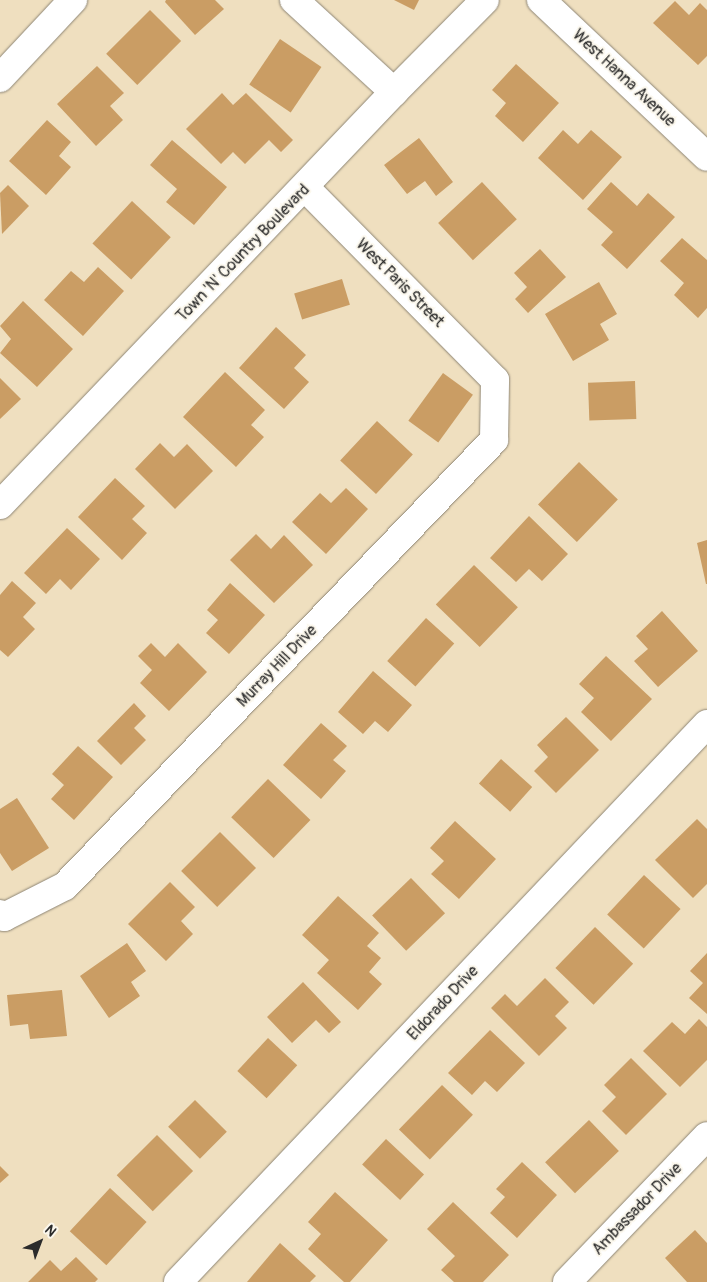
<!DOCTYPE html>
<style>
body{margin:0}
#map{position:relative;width:707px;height:1282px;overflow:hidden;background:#efdfbf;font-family:Pangolin,sans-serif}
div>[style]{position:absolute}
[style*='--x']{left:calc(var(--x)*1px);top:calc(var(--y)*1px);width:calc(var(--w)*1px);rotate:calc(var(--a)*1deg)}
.building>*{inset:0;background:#ca9d64;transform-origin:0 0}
.roads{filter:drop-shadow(0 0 1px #8d8575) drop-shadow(0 0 1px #8d8575)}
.minor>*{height:28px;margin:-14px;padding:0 14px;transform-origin:14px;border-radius:14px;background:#fff}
.tertiary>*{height:28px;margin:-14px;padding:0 14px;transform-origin:14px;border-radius:14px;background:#fff}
span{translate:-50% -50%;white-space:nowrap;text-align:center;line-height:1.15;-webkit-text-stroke:4px #fbf7ec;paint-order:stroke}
.street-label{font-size:16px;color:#2b2b2b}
.north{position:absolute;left:15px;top:1217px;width:50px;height:50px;-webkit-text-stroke:4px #fbf7ec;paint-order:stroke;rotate:43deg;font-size:14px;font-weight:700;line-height:20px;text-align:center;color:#2b2b2b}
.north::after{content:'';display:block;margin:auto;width:18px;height:22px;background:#2b2b2b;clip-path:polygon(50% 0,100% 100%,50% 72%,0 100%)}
</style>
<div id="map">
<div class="building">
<i style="clip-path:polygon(166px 0,215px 0,224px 9px,195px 35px,165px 2px)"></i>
<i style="clip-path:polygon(394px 0,419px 0,414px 10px)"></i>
<i style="clip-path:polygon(675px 1px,689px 15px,700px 3px,707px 10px,707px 56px,698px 65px,653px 23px)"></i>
<i style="left:150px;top:10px;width:44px;height:62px;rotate:45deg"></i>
<i style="left:280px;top:39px;width:50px;height:55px;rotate:34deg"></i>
<i style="clip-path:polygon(516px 64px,559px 103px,523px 142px,495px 116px,506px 103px,492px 90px)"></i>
<i style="clip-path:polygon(97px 66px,124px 93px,110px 106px,123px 120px,96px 146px,57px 104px)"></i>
<i style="clip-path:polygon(222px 93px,233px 105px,246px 93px,293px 140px,281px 152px,269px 140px,245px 164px,233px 152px,221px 164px,186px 129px)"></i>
<i style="clip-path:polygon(47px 120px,71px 142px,59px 156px,71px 167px,46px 195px,9px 161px)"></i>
<i style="clip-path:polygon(563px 130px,578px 144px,591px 130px,622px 157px,583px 200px,538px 158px)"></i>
<i style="clip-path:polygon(419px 138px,453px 182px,436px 196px,425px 181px,407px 194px,384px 165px)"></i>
<i style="clip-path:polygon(172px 140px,227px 187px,194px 225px,166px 202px,177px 189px,150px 165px)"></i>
<i style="left:482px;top:182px;width:51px;height:60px;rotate:47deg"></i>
<i style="clip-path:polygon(611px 182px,637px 206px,648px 193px,675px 217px,627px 269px,601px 245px,613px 232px,587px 209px)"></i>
<i style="clip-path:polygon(8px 185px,29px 206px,2px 234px,0 193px)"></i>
<i style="left:132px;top:201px;width:53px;height:58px;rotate:43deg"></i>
<i style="clip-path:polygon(682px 238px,707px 260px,707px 308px,698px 318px,674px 295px,684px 283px,660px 261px)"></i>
<i style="clip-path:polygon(540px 249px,566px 277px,528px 313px,515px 299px,527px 287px,514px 273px)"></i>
<i style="clip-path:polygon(98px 267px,124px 291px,83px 336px,44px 300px,71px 271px,84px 282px)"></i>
<i style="left:342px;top:279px;width:27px;height:50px;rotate:73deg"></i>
<i style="clip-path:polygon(599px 282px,617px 314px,600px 324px,609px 340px,573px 361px,545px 314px)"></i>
<i style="clip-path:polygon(23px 301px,73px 349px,37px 387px,0 353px,11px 339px,0 326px)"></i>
<i style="clip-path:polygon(276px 327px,306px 355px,294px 368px,309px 382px,284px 409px,239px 368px)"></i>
<i style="clip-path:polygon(225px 372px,265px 410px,251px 425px,264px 437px,236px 467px,183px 417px)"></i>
<i style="left:443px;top:373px;width:37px;height:59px;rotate:36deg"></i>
<i style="clip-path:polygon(0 378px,21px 399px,0 419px)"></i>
<i style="left:635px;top:381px;width:38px;height:47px;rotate:88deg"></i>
<i style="left:377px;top:421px;width:49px;height:54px;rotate:43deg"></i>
<i style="clip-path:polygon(160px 443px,174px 457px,187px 444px,213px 471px,175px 509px,135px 469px)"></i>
<i style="left:579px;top:462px;width:54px;height:59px;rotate:44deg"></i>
<i style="clip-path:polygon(115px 478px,145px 506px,132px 519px,147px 533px,122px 560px,78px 517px)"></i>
<i style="clip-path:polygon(346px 488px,368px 509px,326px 554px,292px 522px,320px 493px,331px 503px)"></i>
<i style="clip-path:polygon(529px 516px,568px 554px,542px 581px,529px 569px,516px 582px,490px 558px)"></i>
<i style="clip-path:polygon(67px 528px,100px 559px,71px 590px,60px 579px,46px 594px,24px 573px)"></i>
<i style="clip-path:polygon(256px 534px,271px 549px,284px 535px,313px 565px,274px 603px,230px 560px)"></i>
<i style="clip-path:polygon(707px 540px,707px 584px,706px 584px,697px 543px)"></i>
<i style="left:474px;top:565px;width:61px;height:55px;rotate:44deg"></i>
<i style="clip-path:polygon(12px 581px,36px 603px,23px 617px,35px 629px,8px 657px,0 650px,0 595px)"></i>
<i style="clip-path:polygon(230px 583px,265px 615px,229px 654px,206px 633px,218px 620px,207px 610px)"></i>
<i style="clip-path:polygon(662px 611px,698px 651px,658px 687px,634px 661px,648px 649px,636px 636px)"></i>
<i style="left:426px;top:618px;width:38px;height:58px;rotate:42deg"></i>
<i style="clip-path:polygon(151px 643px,165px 657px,178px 643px,207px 672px,169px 711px,140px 683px,152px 670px,138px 656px)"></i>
<i style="clip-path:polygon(606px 656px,652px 699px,611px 741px,581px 712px,594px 698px,579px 684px)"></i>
<i style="clip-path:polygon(373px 671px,412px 705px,388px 732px,375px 721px,363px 734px,338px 712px)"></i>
<i style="clip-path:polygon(134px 703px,146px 716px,134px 728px,146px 740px,121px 765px,97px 741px)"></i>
<i style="clip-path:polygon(566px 717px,599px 750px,556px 793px,534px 771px,548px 757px,537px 745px)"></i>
<i style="clip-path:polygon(321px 723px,347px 746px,333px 760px,346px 771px,321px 799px,283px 765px)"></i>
<i style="clip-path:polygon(78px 746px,113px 777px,74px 820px,51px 799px,64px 785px,52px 774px)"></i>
<i style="left:501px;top:759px;width:42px;height:33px;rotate:42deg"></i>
<i style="left:268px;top:779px;width:59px;height:53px;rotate:44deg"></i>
<i style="clip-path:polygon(17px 798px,49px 848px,12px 871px,0 853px,0 809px)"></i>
<i style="clip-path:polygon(697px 819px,707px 829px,707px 884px,693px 898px,655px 860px)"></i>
<i style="clip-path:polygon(455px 821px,496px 859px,459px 899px,431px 874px,444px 861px,430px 848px)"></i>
<i style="left:220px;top:832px;width:51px;height:55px;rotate:45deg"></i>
<i style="left:644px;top:875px;width:50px;height:54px;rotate:43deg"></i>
<i style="left:411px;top:878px;width:49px;height:54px;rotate:46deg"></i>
<i style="clip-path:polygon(170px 882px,195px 907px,181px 921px,193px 934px,166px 961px,128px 924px)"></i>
<i style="clip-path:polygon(338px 896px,379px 933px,367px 946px,381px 958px,369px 972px,382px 984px,358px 1010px,317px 973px,329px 960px,302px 935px)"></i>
<i style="left:595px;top:927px;width:53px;height:57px;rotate:44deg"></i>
<i style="clip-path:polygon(127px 943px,146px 971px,131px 982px,140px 996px,109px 1018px,80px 976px)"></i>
<i style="clip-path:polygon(707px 953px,707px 1014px,689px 998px,703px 983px,690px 971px)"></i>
<i style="clip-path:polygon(545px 978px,569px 1002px,555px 1016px,567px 1028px,539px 1056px,491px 1008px,505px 994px,517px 1006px)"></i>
<i style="clip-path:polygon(303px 982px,341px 1022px,329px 1033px,316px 1020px,292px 1043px,267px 1017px)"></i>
<i style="clip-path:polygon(62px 990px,67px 1036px,30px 1039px,28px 1024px,10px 1026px,7px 995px)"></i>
<i style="clip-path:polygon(699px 1019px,707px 1027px,707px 1060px,680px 1087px,643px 1051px,672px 1022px,685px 1034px)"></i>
<i style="clip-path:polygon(490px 1030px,525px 1063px,497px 1092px,485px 1081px,472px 1095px,448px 1073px)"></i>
<i style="left:268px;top:1038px;width:40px;height:45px;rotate:43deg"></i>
<i style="clip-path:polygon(631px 1058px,667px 1094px,626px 1135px,602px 1111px,616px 1097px,604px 1085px)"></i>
<i style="left:442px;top:1085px;width:43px;height:62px;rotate:44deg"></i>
<i style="left:195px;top:1100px;width:45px;height:38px;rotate:45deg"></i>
<i style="left:589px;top:1120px;width:43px;height:61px;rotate:46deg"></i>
<i style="left:157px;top:1135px;width:51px;height:57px;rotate:45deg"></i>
<i style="left:386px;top:1139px;width:52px;height:35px;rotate:43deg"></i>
<i style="clip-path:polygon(522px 1162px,557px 1195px,517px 1238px,490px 1213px,505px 1197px,496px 1189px)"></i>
<i style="clip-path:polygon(0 1166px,9px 1175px,0 1183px)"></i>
<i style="left:110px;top:1188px;width:50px;height:59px;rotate:43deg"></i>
<i style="clip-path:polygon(335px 1192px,388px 1240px,350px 1282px,344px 1282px,308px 1249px,321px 1234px,308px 1222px)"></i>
<i style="clip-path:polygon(453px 1202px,509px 1255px,483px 1282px,454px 1282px,441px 1270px,455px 1256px,427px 1229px)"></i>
<i style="clip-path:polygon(695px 1230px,707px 1243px,707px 1282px,687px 1282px,665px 1258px)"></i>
<i style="clip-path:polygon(280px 1243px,316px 1276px,310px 1282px,247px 1282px)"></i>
<i style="clip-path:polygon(76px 1257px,98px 1279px,95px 1282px,28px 1282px,50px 1260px,61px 1271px)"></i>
</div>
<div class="roads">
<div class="minor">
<i style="--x:294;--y:0;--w:136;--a:42.6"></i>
<i style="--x:541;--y:0;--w:228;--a:43.4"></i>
<i style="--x:0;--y:78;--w:107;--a:-46.9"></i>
<i style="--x:0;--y:914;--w:5;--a:37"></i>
<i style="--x:4;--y:917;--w:68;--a:-26.9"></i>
<i style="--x:65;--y:886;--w:619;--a:-46.11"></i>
<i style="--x:494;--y:440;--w:60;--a:-89"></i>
<i style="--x:495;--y:380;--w:271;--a:-134.6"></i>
<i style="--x:178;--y:1282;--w:769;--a:-46.53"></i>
<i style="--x:567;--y:1282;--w:202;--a:-46.2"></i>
</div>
<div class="tertiary">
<i style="--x:0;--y:505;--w:571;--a:-46.35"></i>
<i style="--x:394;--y:92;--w:129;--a:-45.3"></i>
</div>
</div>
<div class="street-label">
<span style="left:624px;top:78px;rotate:43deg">West Hanna Avenue</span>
<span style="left:243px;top:253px;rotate:-46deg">Town 'N' Country Boulevard</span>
<span style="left:400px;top:283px;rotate:45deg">West Paris Street</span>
<span style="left:277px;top:666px;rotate:-46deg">Murray Hill Drive</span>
<span style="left:443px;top:1003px;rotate:-47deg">Eldorado Drive</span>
<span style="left:637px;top:1209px;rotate:-46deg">Ambassador Drive</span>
</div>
<div class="north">N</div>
</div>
